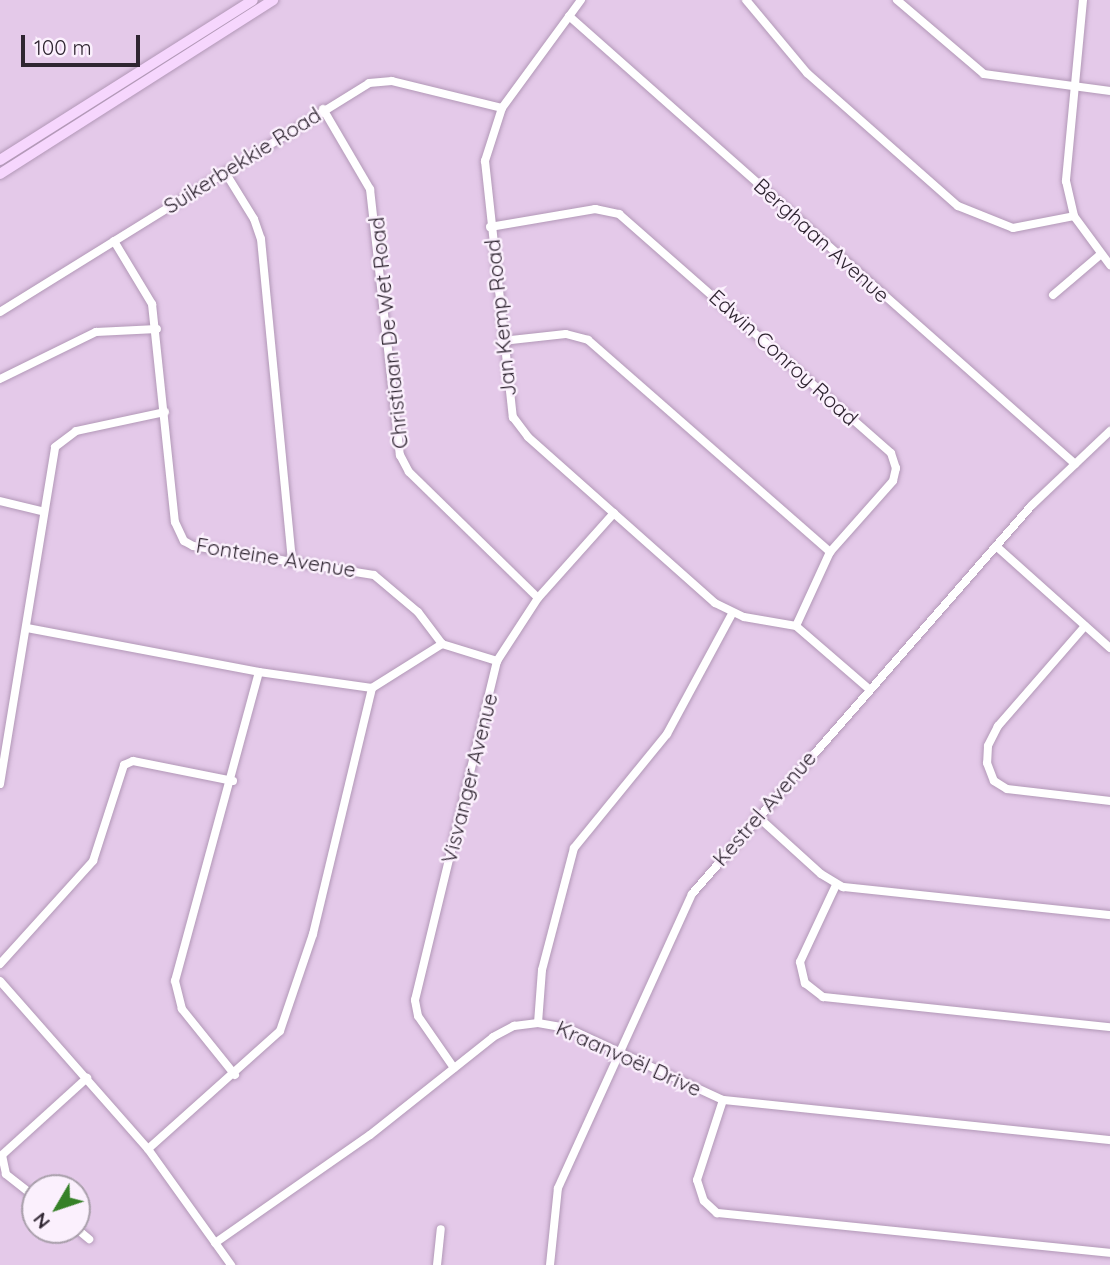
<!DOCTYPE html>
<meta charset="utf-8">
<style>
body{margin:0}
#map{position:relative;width:1110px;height:1265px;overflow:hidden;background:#e4c9e9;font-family:Quicksand,sans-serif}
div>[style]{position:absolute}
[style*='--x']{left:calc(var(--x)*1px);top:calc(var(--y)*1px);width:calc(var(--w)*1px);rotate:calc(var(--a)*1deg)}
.roads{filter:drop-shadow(0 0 2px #b298b7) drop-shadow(0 0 2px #b298b7)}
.minor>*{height:8px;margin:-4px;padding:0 4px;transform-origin:4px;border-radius:4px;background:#fff}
.major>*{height:10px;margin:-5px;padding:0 5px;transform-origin:5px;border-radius:5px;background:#f6d6fd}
span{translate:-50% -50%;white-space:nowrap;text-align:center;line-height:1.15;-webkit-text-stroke:5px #fbf0fd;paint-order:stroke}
.street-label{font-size:21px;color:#2f2531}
.north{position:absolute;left:21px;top:1174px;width:70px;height:70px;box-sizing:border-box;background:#fbf0fd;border:2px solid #a99fab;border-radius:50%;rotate:231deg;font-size:19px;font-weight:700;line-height:28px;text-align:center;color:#2f2531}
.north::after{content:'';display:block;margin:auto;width:24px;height:32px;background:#368128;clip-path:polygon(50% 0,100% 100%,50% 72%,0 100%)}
.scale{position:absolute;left:21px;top:35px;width:119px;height:32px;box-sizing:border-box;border:4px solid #2f2531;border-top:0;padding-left:9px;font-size:21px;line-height:24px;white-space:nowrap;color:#2f2531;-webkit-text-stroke:5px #fbf0fd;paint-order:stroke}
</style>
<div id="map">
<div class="roads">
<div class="minor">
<i style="--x:581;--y:0;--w:134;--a:126.2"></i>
<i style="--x:502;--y:108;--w:56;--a:107.8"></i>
<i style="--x:485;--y:161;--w:258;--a:83.8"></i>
<i style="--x:513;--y:417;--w:25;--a:53"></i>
<i style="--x:528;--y:437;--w:250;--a:41.6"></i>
<i style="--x:715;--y:603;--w:32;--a:26"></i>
<i style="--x:744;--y:617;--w:53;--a:9.8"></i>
<i style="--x:796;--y:626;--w:96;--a:40.8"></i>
<i style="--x:746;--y:0;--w:95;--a:50.1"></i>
<i style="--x:807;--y:73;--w:201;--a:41.4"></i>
<i style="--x:958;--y:206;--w:59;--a:21.8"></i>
<i style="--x:1013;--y:228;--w:62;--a:-11.1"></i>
<i style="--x:897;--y:0;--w:114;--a:40.4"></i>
<i style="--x:984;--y:74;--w:127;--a:7.7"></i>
<i style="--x:1083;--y:0;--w:182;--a:95.4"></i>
<i style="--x:1066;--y:181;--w:36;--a:77"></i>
<i style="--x:1074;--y:216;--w:61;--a:53.7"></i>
<i style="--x:569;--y:16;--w:676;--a:41.52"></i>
<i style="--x:323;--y:109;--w:93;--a:59.6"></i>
<i style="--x:370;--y:189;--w:268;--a:83.6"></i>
<i style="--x:400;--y:455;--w:19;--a:62"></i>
<i style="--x:409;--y:472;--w:180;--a:44.3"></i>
<i style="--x:225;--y:172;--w:55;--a:58.3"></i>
<i style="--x:254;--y:219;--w:21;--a:71"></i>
<i style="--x:261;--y:239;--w:321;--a:84.5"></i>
<i style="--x:490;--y:227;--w:107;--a:-9.7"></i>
<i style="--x:595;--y:209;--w:25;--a:12"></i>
<i style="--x:619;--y:214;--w:362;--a:41.3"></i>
<i style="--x:891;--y:453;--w:16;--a:72"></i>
<i style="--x:896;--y:468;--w:13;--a:103"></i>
<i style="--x:893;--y:481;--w:95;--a:131.6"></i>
<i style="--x:830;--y:552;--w:81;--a:114.7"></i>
<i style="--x:114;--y:241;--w:74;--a:58.9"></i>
<i style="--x:152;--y:304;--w:219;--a:84"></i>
<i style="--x:175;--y:522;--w:21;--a:65"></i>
<i style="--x:184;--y:541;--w:10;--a:29"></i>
<i style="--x:193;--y:546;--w:183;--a:9.1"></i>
<i style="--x:374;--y:575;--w:57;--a:40.1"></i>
<i style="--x:418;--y:612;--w:40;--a:53"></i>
<i style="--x:1053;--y:295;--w:63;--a:-40.5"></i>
<i style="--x:0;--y:312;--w:434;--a:-31.8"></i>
<i style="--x:369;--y:83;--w:23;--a:-5"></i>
<i style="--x:392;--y:81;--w:113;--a:13.8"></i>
<i style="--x:502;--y:341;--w:64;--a:-6.2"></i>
<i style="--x:566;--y:334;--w:23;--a:15"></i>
<i style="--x:588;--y:340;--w:322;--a:41.2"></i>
<i style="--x:0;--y:379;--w:107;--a:-26.1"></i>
<i style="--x:96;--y:332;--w:61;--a:-2.8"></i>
<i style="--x:0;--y:501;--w:42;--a:13.7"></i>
<i style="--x:996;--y:546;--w:153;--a:41.8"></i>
<i style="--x:1085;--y:626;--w:133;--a:131"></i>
<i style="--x:998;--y:726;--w:22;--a:117"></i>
<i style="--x:988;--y:746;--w:17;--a:93"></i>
<i style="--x:987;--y:763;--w:19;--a:69"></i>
<i style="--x:994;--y:781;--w:15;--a:32"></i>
<i style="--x:1007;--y:789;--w:104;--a:6.6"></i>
<i style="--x:27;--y:628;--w:236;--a:10.7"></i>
<i style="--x:259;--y:672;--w:114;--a:8.1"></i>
<i style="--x:372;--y:688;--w:83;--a:-32.2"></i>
<i style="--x:442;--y:644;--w:58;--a:17.2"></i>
<i style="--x:0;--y:784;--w:341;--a:-80.7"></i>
<i style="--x:55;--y:447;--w:26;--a:-37"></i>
<i style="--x:76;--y:431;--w:91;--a:-12.1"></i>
<i style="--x:757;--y:816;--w:86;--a:42.2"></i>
<i style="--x:821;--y:874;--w:26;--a:31"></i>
<i style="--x:843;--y:887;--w:268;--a:6"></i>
<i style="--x:836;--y:885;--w:85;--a:115.1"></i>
<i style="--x:800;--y:962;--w:22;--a:77"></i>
<i style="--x:805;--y:983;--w:23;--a:38"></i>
<i style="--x:823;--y:997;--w:289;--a:6"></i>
<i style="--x:0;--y:964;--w:139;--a:-47.9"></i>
<i style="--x:93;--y:861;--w:101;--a:-72.1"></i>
<i style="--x:124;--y:765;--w:10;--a:-24"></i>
<i style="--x:133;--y:761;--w:102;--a:11.3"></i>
<i style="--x:0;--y:981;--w:224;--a:48.6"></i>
<i style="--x:148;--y:1149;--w:143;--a:54.4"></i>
<i style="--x:538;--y:1023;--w:53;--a:-85.7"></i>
<i style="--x:542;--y:970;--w:126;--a:-75.3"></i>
<i style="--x:574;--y:848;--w:147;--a:-50.8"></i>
<i style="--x:667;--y:734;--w:136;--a:-61.6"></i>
<i style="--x:454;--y:1068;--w:63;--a:-124.7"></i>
<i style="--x:418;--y:1016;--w:16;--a:-101"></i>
<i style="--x:415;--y:1000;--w:349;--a:-76.4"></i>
<i style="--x:497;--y:661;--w:75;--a:-56.9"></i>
<i style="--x:538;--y:598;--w:114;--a:-48.2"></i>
<i style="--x:235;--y:1075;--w:85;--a:-128.8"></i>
<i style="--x:182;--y:1009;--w:29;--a:-104"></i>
<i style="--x:175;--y:981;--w:320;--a:-74.8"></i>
<i style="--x:723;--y:1100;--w:84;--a:108"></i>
<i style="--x:697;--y:1180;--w:22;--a:72"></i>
<i style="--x:704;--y:1201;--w:18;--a:43"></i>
<i style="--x:717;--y:1213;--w:395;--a:5.8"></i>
<i style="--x:148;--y:1149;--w:177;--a:-41.8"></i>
<i style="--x:280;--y:1031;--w:102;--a:-71.2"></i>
<i style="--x:313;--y:934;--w:253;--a:-76.5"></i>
<i style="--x:35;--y:1197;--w:37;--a:-142"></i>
<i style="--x:6;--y:1174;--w:19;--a:-102"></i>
<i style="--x:2;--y:1155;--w:115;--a:-42.2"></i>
<i style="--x:77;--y:1229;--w:16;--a:40"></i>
<i style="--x:215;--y:1243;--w:189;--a:-34.9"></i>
<i style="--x:370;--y:1135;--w:157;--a:-38.5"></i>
<i style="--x:493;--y:1037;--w:24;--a:-28"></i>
<i style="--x:514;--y:1026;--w:24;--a:-7"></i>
<i style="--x:538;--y:1023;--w:29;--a:10"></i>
<i style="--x:567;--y:1028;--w:172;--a:24.8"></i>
<i style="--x:723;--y:1100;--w:389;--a:5.9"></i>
<i style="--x:437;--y:1265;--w:36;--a:-84"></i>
<i style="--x:550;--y:1265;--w:77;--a:-84.1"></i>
<i style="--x:558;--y:1188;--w:323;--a:-65.5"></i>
<i style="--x:692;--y:894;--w:517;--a:-48.85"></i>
<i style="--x:1032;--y:505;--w:108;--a:-43.5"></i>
</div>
<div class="major">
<i style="--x:0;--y:160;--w:299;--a:-32.3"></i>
<i style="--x:0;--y:174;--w:324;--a:-32.5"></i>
</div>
</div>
<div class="street-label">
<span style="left:242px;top:160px;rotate:-32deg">Suikerbekkie Road</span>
<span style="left:822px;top:240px;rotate:42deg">Berghaan Avenue</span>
<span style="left:500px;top:318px;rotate:-96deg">Jan Kemp Road</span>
<span style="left:388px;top:333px;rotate:-96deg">Christiaan De Wet Road</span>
<span style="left:784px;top:357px;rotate:42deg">Edwin Conroy Road</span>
<span style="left:276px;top:557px;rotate:9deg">Fonteine Avenue</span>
<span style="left:469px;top:778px;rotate:-76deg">Visvanger Avenue</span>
<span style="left:764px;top:808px;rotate:-49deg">Kestrel Avenue</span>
<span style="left:629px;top:1058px;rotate:24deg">Kraanvoël Drive</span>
</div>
<div class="north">N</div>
<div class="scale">100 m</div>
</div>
